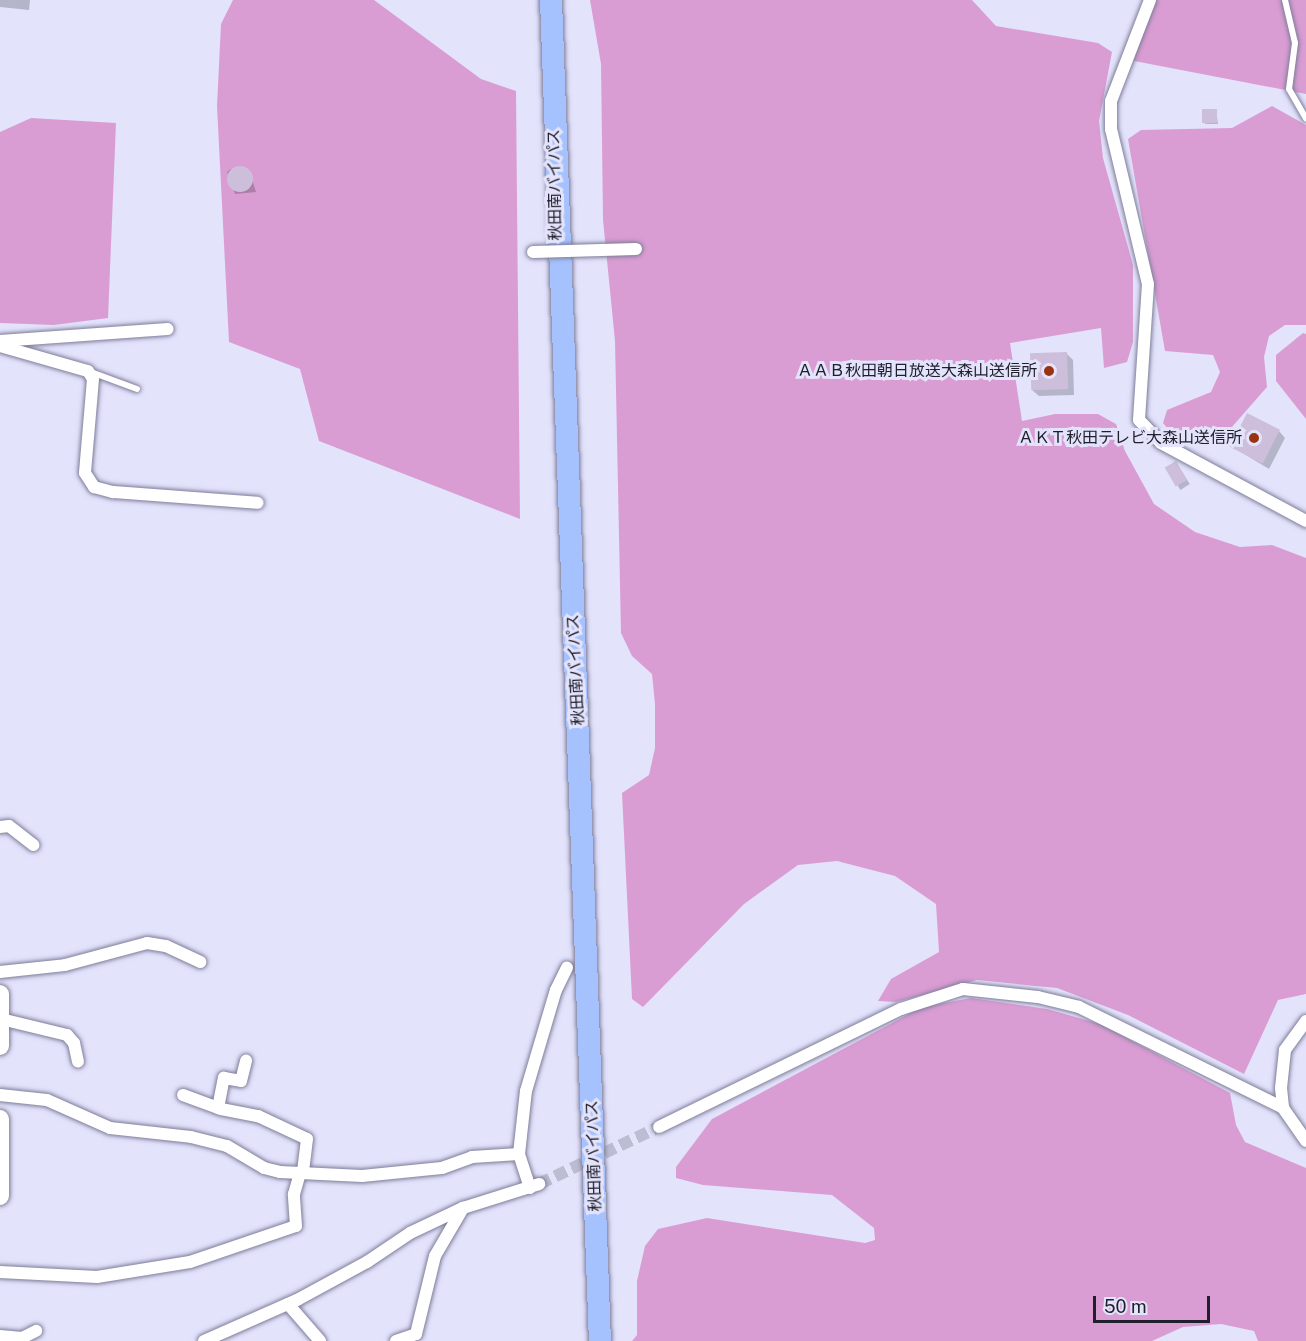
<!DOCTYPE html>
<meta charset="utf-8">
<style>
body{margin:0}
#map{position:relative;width:1306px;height:1341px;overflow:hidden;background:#e3e3fc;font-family:"Public Sans","Noto Sans JP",sans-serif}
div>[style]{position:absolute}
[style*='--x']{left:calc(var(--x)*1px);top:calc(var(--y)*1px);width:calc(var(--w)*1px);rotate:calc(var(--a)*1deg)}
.green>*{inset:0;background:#da9dd3}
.shadow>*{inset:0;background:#0003;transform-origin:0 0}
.building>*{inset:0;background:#cdbedb;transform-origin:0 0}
.round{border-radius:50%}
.street-tunnel>*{height:12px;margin-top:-6px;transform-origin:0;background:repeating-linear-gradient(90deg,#bcbcd2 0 12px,transparent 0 18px)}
.roads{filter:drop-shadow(0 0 2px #7e7d9a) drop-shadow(0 0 2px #7e7d9a)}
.lane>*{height:6px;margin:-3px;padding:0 3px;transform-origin:3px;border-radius:3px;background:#fff}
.street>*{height:12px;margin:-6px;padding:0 6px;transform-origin:6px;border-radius:6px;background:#fff}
.secondary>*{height:18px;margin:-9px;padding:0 9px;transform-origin:9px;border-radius:9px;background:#fff}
.highway>*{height:22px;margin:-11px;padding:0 11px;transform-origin:11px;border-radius:11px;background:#a5c2fe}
.bridges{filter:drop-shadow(0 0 2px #7e7d9a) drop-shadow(0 0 2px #7e7d9a)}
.street-bridge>*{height:12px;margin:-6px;padding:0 6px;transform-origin:6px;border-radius:6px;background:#fff}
.dots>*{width:16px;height:16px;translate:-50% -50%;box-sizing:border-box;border:3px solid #e3e3fc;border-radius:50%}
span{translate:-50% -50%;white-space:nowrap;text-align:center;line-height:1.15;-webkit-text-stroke:6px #e3e3fc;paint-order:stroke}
.street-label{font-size:16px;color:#20202c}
.poi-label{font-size:16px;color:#20202c}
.right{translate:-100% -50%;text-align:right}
.scale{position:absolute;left:1093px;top:1296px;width:117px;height:27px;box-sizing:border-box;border:3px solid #20202c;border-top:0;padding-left:8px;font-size:18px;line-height:21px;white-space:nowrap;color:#20202c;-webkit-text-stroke:4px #e3e3fc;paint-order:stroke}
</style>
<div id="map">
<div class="green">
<i style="clip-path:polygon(233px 0,374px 0,481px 79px,516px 91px,520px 519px,319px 441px,300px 369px,229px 342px,217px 106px,221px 24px)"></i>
<i style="clip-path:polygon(590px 0,972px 0,996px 26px,1098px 43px,1112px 52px,1099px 121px,1103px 158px,1133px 265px,1133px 342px,1127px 362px,1104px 368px,1101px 328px,1010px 343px,1022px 421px,1055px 414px,1098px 414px,1116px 424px,1125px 451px,1154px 504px,1195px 532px,1240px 547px,1272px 545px,1306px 558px,1306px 994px,1278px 1000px,1244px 1074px,1128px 1015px,1057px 988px,977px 980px,896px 1002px,878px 1001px,891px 979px,939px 952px,936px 904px,895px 876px,837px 861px,798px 865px,744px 904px,643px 1007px,632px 999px,622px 793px,649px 775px,655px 748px,655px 704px,652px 674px,632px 656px,621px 633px,615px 341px,603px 220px,601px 64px)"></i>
<i style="clip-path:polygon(1150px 0,1306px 0,1306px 94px,1129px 60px)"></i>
<i style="clip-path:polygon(1272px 106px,1306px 125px,1306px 325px,1285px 325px,1269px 336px,1264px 357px,1267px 387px,1217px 444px,1181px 445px,1163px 423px,1167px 410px,1211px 392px,1220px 372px,1213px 355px,1165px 351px,1128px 139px,1141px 130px,1232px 128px)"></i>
<i style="clip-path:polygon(31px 118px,116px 123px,108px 318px,54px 325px,0 323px,0 132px)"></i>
<i style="clip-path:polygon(1303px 333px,1306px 334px,1306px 419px,1276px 381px,1276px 355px)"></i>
<i style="clip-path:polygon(971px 998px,1047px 1009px,1100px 1024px,1230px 1093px,1236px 1125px,1245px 1142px,1306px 1168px,1306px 1341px,1258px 1341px,1254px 1331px,1221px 1324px,1183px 1327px,1152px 1341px,632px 1341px,637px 1335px,637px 1281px,645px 1246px,658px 1229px,707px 1218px,865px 1243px,875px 1240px,874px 1228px,832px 1195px,703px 1185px,676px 1178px,676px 1167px,712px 1119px,922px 1007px)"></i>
</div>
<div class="shadow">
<i style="clip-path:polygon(0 0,30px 0,29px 10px,0 7px)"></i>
<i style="clip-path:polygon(1216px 110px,1218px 124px,1206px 124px,1204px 123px)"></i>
<i style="clip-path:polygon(231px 169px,249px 170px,256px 192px,235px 194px,227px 172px)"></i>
<i style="clip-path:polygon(1066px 353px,1073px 360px,1074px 395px,1039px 396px,1032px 390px)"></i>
<i style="clip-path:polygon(1279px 431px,1285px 438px,1269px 469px,1231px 446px)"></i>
<i style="left:1176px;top:462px;width:26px;height:11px;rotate:58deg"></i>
</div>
<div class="building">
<i style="left:1202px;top:109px;width:15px;height:14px"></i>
<i class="round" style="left:227px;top:166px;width:26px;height:26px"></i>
<i style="left:1067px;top:352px;width:37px;height:37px;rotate:88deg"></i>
<i style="left:1247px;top:413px;width:37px;height:38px;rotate:27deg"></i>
<i style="left:1176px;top:461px;width:22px;height:13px;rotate:60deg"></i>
</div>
<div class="street-tunnel">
<i style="--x:539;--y:1184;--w:133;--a:-25.4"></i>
</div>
<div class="roads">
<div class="lane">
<i style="--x:1285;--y:0;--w:44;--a:76.9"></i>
<i style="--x:1295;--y:43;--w:46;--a:97.4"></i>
<i style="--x:1289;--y:89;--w:34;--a:60"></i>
<i style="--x:91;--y:372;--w:49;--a:20.3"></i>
</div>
<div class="street">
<i style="--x:1150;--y:0;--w:108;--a:111.1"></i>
<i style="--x:1111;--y:101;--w:28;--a:90"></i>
<i style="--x:1111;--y:129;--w:159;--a:76.6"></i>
<i style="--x:1148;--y:284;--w:136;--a:93.8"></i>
<i style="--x:1139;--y:420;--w:32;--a:46"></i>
<i style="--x:1161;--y:443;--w:165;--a:28.3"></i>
<i style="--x:0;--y:341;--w:168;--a:-4.1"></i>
<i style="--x:0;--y:346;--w:91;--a:15.9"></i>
<i style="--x:88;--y:371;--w:9;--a:58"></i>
<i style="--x:93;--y:379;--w:94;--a:94.9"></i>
<i style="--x:85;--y:473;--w:17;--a:57"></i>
<i style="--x:94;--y:487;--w:20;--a:15"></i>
<i style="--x:113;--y:492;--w:145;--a:4.3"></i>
<i style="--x:0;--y:827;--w:9;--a:-6"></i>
<i style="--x:9;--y:826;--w:31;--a:38"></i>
<i style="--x:0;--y:972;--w:65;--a:-6.1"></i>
<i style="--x:65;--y:965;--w:85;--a:-15"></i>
<i style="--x:147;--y:943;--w:19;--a:9"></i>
<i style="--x:166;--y:946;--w:38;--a:25"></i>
<i style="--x:1;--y:1019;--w:68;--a:13.6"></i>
<i style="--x:67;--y:1035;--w:11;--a:49"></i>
<i style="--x:74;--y:1043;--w:19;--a:78"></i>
<i style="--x:1306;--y:1021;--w:36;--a:126"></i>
<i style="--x:1285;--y:1050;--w:38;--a:96"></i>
<i style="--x:1281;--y:1088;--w:20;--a:84"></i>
<i style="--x:1283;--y:1108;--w:40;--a:55.1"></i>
<i style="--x:0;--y:1095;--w:47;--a:6.1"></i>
<i style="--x:47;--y:1100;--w:69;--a:24"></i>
<i style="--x:110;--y:1128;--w:81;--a:6.3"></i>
<i style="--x:191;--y:1137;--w:37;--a:14"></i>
<i style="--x:227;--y:1146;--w:43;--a:30.7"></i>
<i style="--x:264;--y:1168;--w:16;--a:14"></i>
<i style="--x:280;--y:1172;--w:82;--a:2.8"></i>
<i style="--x:362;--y:1176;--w:80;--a:-5.7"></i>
<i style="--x:442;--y:1168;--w:32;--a:-20"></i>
<i style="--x:472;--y:1157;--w:47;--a:-3.7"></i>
<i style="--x:183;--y:1095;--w:40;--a:20.2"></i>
<i style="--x:221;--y:1109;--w:38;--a:11"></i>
<i style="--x:258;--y:1116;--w:54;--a:25.1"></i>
<i style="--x:307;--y:1139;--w:34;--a:97"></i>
<i style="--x:218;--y:1108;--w:31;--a:-79"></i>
<i style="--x:224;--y:1078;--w:17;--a:10"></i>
<i style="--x:241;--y:1081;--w:21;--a:-76"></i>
<i style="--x:659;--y:1127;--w:269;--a:-26"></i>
<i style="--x:901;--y:1009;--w:65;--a:-17.9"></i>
<i style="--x:963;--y:989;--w:75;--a:6.1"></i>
<i style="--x:1038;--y:997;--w:42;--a:13.7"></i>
<i style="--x:1079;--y:1007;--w:228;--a:26.3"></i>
<i style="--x:530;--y:1188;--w:36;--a:-108"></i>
<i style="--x:519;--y:1154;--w:63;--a:-83.7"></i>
<i style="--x:526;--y:1091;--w:105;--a:-73.5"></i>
<i style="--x:556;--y:990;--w:25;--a:-64"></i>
<i style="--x:0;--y:1272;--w:97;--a:3"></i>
<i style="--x:97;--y:1277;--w:94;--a:-9.2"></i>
<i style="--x:190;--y:1262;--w:112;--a:-18.8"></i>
<i style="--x:296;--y:1226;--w:32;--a:-94"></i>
<i style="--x:294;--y:1194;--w:22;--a:-74"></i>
<i style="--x:288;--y:1304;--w:49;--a:49.1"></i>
<i style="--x:0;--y:1336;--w:22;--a:5"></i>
<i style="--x:22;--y:1338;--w:16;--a:-27"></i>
<i style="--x:204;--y:1341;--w:102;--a:-23.8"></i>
<i style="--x:297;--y:1300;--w:80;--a:-28.5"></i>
<i style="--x:367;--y:1262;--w:52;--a:-34"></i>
<i style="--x:410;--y:1233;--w:59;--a:-25.3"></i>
<i style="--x:463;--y:1208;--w:80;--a:-17.5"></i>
<i style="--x:396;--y:1341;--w:21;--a:-19"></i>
<i style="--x:416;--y:1334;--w:80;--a:-76.3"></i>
<i style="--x:435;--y:1256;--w:56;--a:-59.7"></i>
</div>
<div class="secondary">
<i style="--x:0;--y:994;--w:52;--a:90"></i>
<i style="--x:0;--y:1119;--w:77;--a:90"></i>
</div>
<div class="highway">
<i style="--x:551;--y:0;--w:1342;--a:87.91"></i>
</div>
</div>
<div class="bridges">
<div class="street-bridge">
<i style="--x:533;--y:252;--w:103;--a:-1.7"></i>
</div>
</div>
<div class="dots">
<i style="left:1049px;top:371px;background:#9a3311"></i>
<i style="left:1254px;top:438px;background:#9a3311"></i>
</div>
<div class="street-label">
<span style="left:555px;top:185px;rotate:-91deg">秋田南バイパス</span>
<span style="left:576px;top:670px;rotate:-93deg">秋田南バイパス</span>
<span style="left:594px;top:1156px;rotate:-92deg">秋田南バイパス</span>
</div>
<div class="poi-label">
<span class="right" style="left:1037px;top:371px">ＡＡＢ秋田朝日放送大森山送信所</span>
<span class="right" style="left:1242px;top:438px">ＡＫＴ秋田テレビ大森山送信所</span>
</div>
<div class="scale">50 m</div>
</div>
